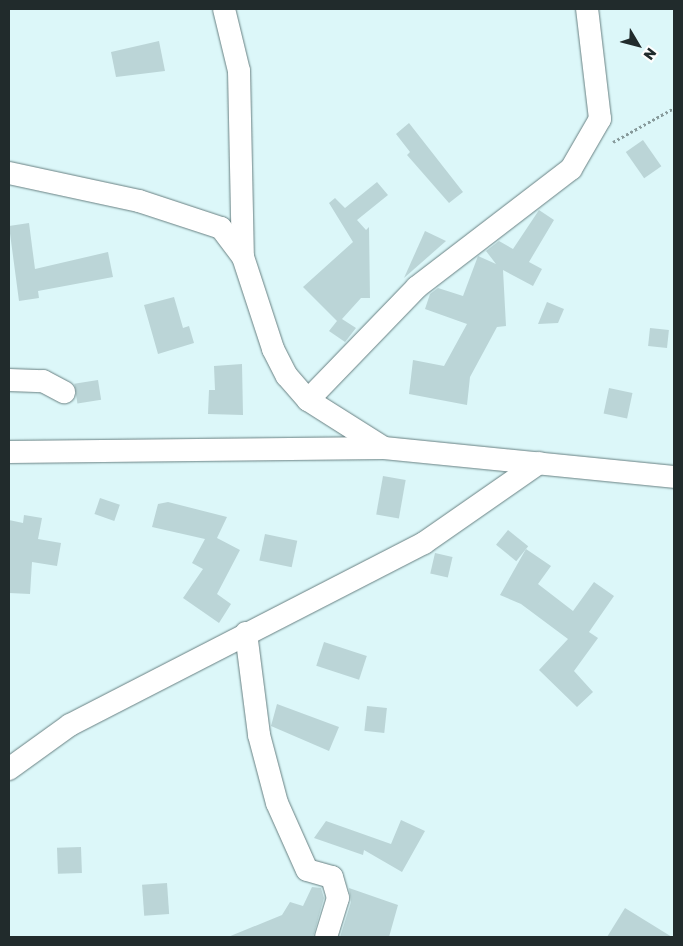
<!DOCTYPE html>
<style>
body{margin:0}
#map{position:relative;width:683px;height:946px;overflow:hidden;background:#dcf7f9;font-family:"Golos Text",sans-serif}
div>[style]{position:absolute}
[style*='--x']{left:calc(var(--x)*1px);top:calc(var(--y)*1px);width:calc(var(--w)*1px);rotate:calc(var(--a)*1deg)}
.building>*{inset:0;background:#bbd5d7;transform-origin:0 0}
.path>*{height:3px;margin-top:-1.5px;transform-origin:0;background:repeating-linear-gradient(90deg,#879a9b 0 2.5px,transparent 0 5px)}
.roads{filter:drop-shadow(0 0 1px #688082) drop-shadow(0 0 1px #688082)}
.minor>*{height:22px;margin:-11px;padding:0 11px;transform-origin:11px;border-radius:11px;background:#fff}
span{translate:-50% -50%;white-space:nowrap;text-align:center;line-height:1.15;-webkit-text-stroke:5px #fefefe;paint-order:stroke}
.frame{position:absolute;inset:0;border:10px solid #212b2c;pointer-events:none}
.north{position:absolute;left:613px;top:20px;width:50px;height:50px;-webkit-text-stroke:4px #fefefe;paint-order:stroke;rotate:127deg;font-size:14px;font-weight:700;line-height:20px;text-align:center;color:#212b2c}
.north::after{content:'';display:block;margin:auto;width:18px;height:22px;background:#212b2c;clip-path:polygon(50% 0,100% 100%,50% 72%,0 100%)}
</style>
<div id="map">
<div class="building">
<i style="clip-path:polygon(159px 41px,165px 71px,116px 77px,111px 52px)"></i>
<i style="clip-path:polygon(409px 123px,463px 192px,449px 203px,407px 155px,410px 152px,396px 134px)"></i>
<i style="left:643px;top:140px;width:32px;height:21px;rotate:55deg"></i>
<i style="clip-path:polygon(377px 182px,388px 195px,357px 220px,366px 230px,369px 227px,370px 298px,361px 298px,342px 319px,356px 328px,345px 342px,329px 331px,337px 321px,303px 287px,353px 242px,329px 203px,335px 198px,345px 208px)"></i>
<i style="clip-path:polygon(539px 210px,554px 220px,529px 262px,542px 269px,533px 286px,503px 270px,506px 326px,497px 327px,470px 377px,467px 405px,409px 394px,413px 360px,444px 366px,467px 324px,425px 309px,430px 294px,438px 288px,463px 296px,478px 256px,496px 264px,486px 251px,499px 241px,513px 249px)"></i>
<i style="clip-path:polygon(29px 223px,35px 269px,108px 252px,113px 277px,38px 291px,39px 298px,19px 301px,9px 226px)"></i>
<i style="clip-path:polygon(425px 231px,446px 241px,404px 278px)"></i>
<i style="clip-path:polygon(174px 297px,183px 328px,189px 326px,194px 343px,158px 354px,144px 305px)"></i>
<i style="clip-path:polygon(547px 302px,564px 309px,558px 323px,538px 324px)"></i>
<i style="left:650px;top:328px;width:19px;height:18px;rotate:6deg"></i>
<i style="clip-path:polygon(242px 364px,243px 415px,208px 414px,209px 390px,215px 390px,214px 366px)"></i>
<i style="left:98px;top:380px;width:20px;height:24px;rotate:81deg"></i>
<i style="left:609px;top:388px;width:24px;height:26px;rotate:12deg"></i>
<i style="left:383px;top:476px;width:23px;height:39px;rotate:10deg"></i>
<i style="left:100px;top:498px;width:21px;height:17px;rotate:19deg"></i>
<i style="clip-path:polygon(168px 502px,227px 517px,217px 538px,240px 550px,217px 594px,231px 604px,219px 623px,183px 598px,203px 569px,192px 563px,205px 539px,152px 527px,158px 504px)"></i>
<i style="clip-path:polygon(24px 515px,42px 518px,38px 539px,61px 543px,57px 566px,32px 562px,30px 594px,9px 593px,9px 520px,23px 523px)"></i>
<i style="left:508px;top:530px;width:26px;height:19px;rotate:39deg"></i>
<i style="left:265px;top:534px;width:33px;height:27px;rotate:12deg"></i>
<i style="clip-path:polygon(526px 549px,551px 566px,538px 584px,573px 611px,594px 582px,614px 596px,589px 632px,598px 638px,574px 671px,593px 692px,577px 707px,539px 670px,568px 639px,521px 604px,500px 595px)"></i>
<i style="left:435px;top:553px;width:18px;height:21px;rotate:13deg"></i>
<i style="left:324px;top:642px;width:45px;height:25px;rotate:18deg"></i>
<i style="clip-path:polygon(277px 704px,339px 727px,329px 751px,271px 726px)"></i>
<i style="left:367px;top:706px;width:20px;height:25px;rotate:6deg"></i>
<i style="clip-path:polygon(401px 820px,425px 831px,402px 872px,364px 850px,363px 855px,314px 838px,326px 821px,391px 844px)"></i>
<i style="left:81px;top:847px;width:26px;height:24px;rotate:88deg"></i>
<i style="left:167px;top:883px;width:31px;height:25px;rotate:86deg"></i>
<i style="clip-path:polygon(312px 887px,321px 888px,324px 898px,313px 937px,228px 937px,282px 915px,290px 902px,303px 906px)"></i>
<i style="clip-path:polygon(349px 888px,398px 905px,389px 937px,340px 937px,351px 902px)"></i>
<i style="clip-path:polygon(625px 908px,672px 937px,607px 937px)"></i>
</div>
<div class="path">
<i style="--x:613;--y:142;--w:70;--a:-29.1"></i>
</div>
<div class="roads">
<div class="minor">
<i style="--x:224;--y:9;--w:64;--a:76.4"></i>
<i style="--x:239;--y:71;--w:186;--a:88.8"></i>
<i style="--x:9;--y:173;--w:133;--a:12.2"></i>
<i style="--x:139;--y:201;--w:86;--a:18.2"></i>
<i style="--x:221;--y:228;--w:36;--a:53"></i>
<i style="--x:243;--y:257;--w:97;--a:71.9"></i>
<i style="--x:273;--y:349;--w:30;--a:63"></i>
<i style="--x:287;--y:376;--w:32;--a:49"></i>
<i style="--x:308;--y:400;--w:90;--a:32.3"></i>
<i style="--x:384;--y:448;--w:291;--a:5.7"></i>
<i style="--x:9;--y:380;--w:34;--a:2"></i>
<i style="--x:43;--y:381;--w:24;--a:28"></i>
<i style="--x:308;--y:400;--w:157;--a:-46"></i>
<i style="--x:417;--y:287;--w:194;--a:-37.5"></i>
<i style="--x:571;--y:169;--w:58;--a:-59.9"></i>
<i style="--x:600;--y:119;--w:111;--a:-96.7"></i>
<i style="--x:9;--y:452;--w:375;--a:-0.6"></i>
<i style="--x:246;--y:633;--w:103;--a:82.7"></i>
<i style="--x:259;--y:735;--w:70;--a:75.2"></i>
<i style="--x:277;--y:803;--w:73;--a:65.9"></i>
<i style="--x:307;--y:870;--w:26;--a:16"></i>
<i style="--x:332;--y:877;--w:22;--a:74"></i>
<i style="--x:338;--y:898;--w:41;--a:107.1"></i>
<i style="--x:9;--y:769;--w:75;--a:-35.8"></i>
<i style="--x:70;--y:725;--w:398;--a:-27.2"></i>
<i style="--x:424;--y:543;--w:140;--a:-34.8"></i>
</div>
</div>
<div class="frame"></div>
<div class="north">N</div>
</div>
